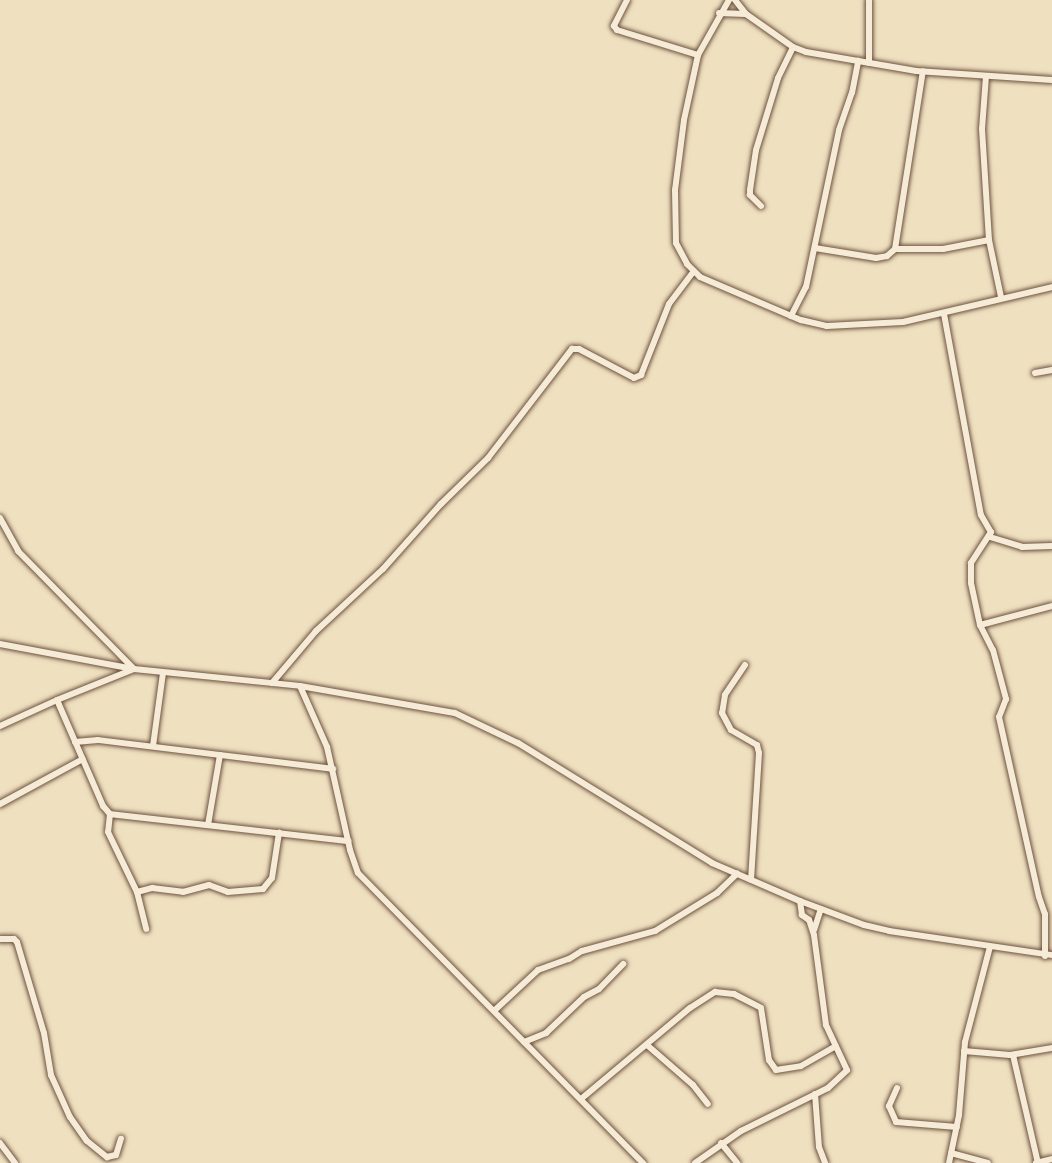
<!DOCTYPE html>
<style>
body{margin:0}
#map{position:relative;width:1052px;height:1163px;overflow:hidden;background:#efe0c0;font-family:"EB Garamond",serif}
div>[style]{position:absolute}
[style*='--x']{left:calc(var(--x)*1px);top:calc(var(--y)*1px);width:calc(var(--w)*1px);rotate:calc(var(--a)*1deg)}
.roads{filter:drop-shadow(0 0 2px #6e523e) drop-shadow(0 0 2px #6e523e)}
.minor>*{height:6px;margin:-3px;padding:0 3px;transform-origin:3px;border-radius:3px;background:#f5ebd6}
span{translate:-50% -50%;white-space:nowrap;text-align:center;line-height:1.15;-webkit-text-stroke:7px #f5ebd6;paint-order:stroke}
</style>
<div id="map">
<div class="roads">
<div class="minor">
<i style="--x:627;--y:0;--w:29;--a:117"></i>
<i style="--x:614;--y:26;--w:5;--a:53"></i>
<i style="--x:617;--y:30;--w:85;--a:17.2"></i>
<i style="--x:729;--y:0;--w:63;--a:119.4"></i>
<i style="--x:698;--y:55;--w:66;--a:102.2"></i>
<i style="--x:684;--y:120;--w:71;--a:97.3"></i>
<i style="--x:675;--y:190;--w:53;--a:88.9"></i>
<i style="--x:676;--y:243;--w:24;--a:62"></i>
<i style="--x:687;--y:264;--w:18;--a:45"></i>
<i style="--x:700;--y:277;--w:110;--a:23.1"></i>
<i style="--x:801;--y:320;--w:27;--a:13"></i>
<i style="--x:827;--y:326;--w:76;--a:-3"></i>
<i style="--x:903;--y:322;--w:153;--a:-13.2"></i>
<i style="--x:735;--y:0;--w:18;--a:52"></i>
<i style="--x:746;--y:14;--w:57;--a:35.1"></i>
<i style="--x:793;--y:47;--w:14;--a:21"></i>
<i style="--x:806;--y:52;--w:112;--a:9.8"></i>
<i style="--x:916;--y:71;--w:136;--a:3.8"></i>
<i style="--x:719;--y:13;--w:26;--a:2"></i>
<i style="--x:869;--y:63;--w:63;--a:-90"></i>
<i style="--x:986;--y:76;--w:53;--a:94.3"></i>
<i style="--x:982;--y:129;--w:111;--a:86.4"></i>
<i style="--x:989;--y:240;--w:58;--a:78.1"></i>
<i style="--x:761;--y:206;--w:16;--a:-135"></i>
<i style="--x:750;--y:195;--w:5;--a:-90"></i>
<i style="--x:750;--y:190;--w:40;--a:-81.5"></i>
<i style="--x:756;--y:150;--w:75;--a:-73"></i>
<i style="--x:778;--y:78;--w:34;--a:-64"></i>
<i style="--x:815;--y:248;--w:62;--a:9.3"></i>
<i style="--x:876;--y:258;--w:11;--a:-10"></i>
<i style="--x:887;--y:256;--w:11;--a:-41"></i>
<i style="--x:895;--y:249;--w:180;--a:-81.1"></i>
<i style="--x:895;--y:249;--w:48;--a:0"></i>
<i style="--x:943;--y:249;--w:47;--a:-11.1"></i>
<i style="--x:944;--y:314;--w:204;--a:79.6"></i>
<i style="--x:981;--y:515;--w:20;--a:60"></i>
<i style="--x:991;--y:532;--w:37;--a:123"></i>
<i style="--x:971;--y:563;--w:20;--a:90"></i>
<i style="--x:971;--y:583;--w:43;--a:77.9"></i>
<i style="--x:980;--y:625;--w:28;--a:63"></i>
<i style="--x:993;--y:650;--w:51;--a:75.1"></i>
<i style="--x:1006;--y:699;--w:19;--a:111"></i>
<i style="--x:999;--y:717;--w:184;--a:77.5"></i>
<i style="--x:1039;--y:897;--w:18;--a:71"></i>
<i style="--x:1045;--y:914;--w:42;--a:90"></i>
<i style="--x:791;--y:316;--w:33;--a:-63"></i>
<i style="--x:806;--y:287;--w:160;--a:-78.1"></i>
<i style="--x:839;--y:130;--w:39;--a:-71"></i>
<i style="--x:852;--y:93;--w:33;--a:-79"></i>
<i style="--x:1035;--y:373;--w:17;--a:-10"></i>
<i style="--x:0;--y:518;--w:38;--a:61"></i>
<i style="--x:18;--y:551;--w:165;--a:45.5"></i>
<i style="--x:134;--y:669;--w:83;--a:158.1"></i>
<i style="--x:990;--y:537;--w:34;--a:17"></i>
<i style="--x:1022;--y:547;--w:30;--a:-2"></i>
<i style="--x:980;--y:625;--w:74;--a:-14.8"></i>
<i style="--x:0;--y:644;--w:136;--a:10.6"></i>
<i style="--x:134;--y:669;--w:167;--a:5.8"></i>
<i style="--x:300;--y:686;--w:157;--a:9.9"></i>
<i style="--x:455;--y:713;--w:70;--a:25.5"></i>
<i style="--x:518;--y:743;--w:228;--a:31.7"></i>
<i style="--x:712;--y:863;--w:96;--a:23.4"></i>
<i style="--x:800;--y:901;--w:68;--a:20.6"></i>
<i style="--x:864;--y:925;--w:26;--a:13"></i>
<i style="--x:889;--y:931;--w:165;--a:8.4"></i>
<i style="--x:745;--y:665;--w:36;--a:124"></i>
<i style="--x:725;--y:695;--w:18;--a:99"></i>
<i style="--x:722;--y:713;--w:19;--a:62"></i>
<i style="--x:731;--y:730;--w:30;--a:30"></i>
<i style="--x:757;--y:745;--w:8;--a:76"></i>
<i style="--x:759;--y:753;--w:127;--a:93.6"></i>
<i style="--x:272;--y:683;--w:68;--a:-49.8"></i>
<i style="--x:316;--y:631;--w:91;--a:-42.8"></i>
<i style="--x:383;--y:569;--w:87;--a:-48.3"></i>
<i style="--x:441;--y:504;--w:66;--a:-44.4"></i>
<i style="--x:488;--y:458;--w:138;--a:-52.4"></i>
<i style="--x:572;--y:349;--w:7;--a:0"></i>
<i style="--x:579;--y:349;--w:62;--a:27.8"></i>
<i style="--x:634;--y:378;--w:8;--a:-23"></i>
<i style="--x:641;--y:375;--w:76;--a:-68.5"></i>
<i style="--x:669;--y:304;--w:41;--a:-52.9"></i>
<i style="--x:300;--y:686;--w:67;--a:66.1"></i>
<i style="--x:327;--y:747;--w:106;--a:77.4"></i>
<i style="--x:350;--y:850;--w:24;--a:71"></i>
<i style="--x:358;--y:873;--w:407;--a:45.5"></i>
<i style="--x:0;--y:726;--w:63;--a:-24.5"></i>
<i style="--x:57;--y:700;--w:116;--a:66.5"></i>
<i style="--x:103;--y:806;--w:11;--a:49"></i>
<i style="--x:110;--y:814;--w:240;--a:6.5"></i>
<i style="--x:75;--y:742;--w:23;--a:-5"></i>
<i style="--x:98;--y:740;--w:237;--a:7"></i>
<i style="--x:153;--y:746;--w:74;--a:-82.2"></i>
<i style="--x:0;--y:804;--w:94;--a:-28.5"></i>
<i style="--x:110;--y:814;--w:18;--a:96"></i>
<i style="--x:108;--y:832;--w:67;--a:64.2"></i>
<i style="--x:137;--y:892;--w:38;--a:76"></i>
<i style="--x:208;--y:825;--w:71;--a:-80.3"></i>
<i style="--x:137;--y:892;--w:16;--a:-15"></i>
<i style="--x:152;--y:888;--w:31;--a:7"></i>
<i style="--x:183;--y:892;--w:27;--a:-15"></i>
<i style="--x:209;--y:885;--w:20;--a:20"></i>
<i style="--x:228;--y:892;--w:35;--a:-5"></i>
<i style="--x:263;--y:889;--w:14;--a:-51"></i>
<i style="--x:272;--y:878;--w:46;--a:-81.2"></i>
<i style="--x:814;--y:930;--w:22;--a:-72"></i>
<i style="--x:0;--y:939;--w:14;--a:0"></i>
<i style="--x:14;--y:939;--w:4;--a:45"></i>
<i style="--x:17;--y:942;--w:95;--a:73.5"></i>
<i style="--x:44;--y:1033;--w:43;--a:80.5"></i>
<i style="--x:51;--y:1075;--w:46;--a:65.7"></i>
<i style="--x:70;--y:1117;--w:29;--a:55"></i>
<i style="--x:87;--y:1141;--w:26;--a:39"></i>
<i style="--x:107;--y:1157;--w:9;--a:-13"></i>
<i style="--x:116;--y:1155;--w:17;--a:-73"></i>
<i style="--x:495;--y:1010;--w:59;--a:-42.9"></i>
<i style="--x:538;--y:970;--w:33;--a:-20"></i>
<i style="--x:569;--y:959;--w:15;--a:-32"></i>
<i style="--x:582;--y:951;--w:76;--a:-15.3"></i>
<i style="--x:655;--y:931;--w:73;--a:-31.5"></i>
<i style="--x:717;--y:893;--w:28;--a:-44"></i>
<i style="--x:524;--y:1042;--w:24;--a:-22"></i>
<i style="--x:546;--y:1033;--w:52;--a:-43.5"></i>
<i style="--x:584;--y:997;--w:17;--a:-28"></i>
<i style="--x:599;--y:989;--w:35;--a:-46"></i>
<i style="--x:647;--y:1045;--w:61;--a:41"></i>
<i style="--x:693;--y:1085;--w:24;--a:52"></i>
<i style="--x:964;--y:1051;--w:46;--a:5"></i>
<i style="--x:1010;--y:1055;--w:43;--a:-9.5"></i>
<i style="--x:1013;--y:1055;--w:111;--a:77"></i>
<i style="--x:897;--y:1088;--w:20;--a:114"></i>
<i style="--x:889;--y:1106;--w:17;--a:66"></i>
<i style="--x:896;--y:1122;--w:61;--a:4.7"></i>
<i style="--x:815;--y:1094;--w:53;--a:85.7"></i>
<i style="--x:819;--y:1147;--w:17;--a:69"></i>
<i style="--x:581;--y:1099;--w:142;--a:-39.9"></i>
<i style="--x:690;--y:1008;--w:30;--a:-33"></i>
<i style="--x:715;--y:992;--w:19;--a:6"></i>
<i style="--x:734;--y:994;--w:30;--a:27"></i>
<i style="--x:761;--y:1008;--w:53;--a:81.3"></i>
<i style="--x:769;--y:1060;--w:12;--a:55"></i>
<i style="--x:776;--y:1070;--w:25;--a:-9"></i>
<i style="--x:801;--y:1066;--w:40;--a:-29.7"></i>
<i style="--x:0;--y:1143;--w:25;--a:53"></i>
<i style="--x:721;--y:1143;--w:26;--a:51"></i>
<i style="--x:951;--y:1153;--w:38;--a:15"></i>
<i style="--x:695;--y:1163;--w:56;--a:-34.8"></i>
<i style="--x:741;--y:1131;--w:97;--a:-26.3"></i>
<i style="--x:828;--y:1088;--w:26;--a:-43"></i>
<i style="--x:847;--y:1070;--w:50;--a:-115"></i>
<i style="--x:826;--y:1025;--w:91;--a:-97.6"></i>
<i style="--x:814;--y:935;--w:16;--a:-108"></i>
<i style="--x:809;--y:920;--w:9;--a:-144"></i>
<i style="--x:802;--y:915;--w:14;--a:-98"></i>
<i style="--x:949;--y:1163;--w:49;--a:-78.2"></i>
<i style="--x:959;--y:1115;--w:73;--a:-85.3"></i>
<i style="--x:965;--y:1042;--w:98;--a:-75.3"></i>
<i style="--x:1036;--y:1163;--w:16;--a:-14"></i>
</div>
</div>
</div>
